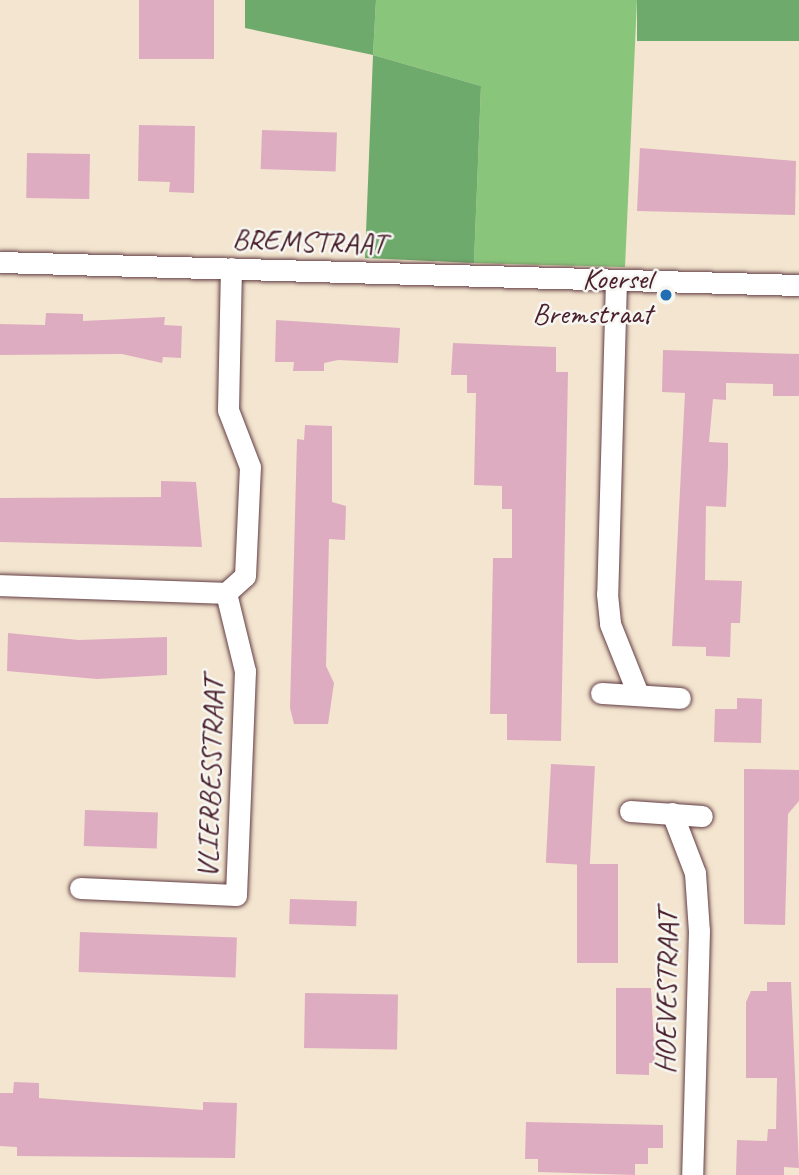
<!DOCTYPE html>
<style>
body{margin:0}
#map{position:relative;width:799px;height:1175px;overflow:hidden;background:#f3e5cf;font-family:Caveat,sans-serif}
div>[style]{position:absolute}
[style*='--x']{left:calc(var(--x)*1px);top:calc(var(--y)*1px);width:calc(var(--w)*1px);rotate:calc(var(--a)*1deg)}
.green>*{inset:0;background:#89c57b}
.forest>*{inset:0;background:#6eaa6b;transform-origin:0 0}
.building>*{inset:0;background:#deacc0;transform-origin:0 0}
.roads{filter:drop-shadow(0 0 2px #633d44) drop-shadow(0 0 2px #633d44)}
.minor>*{height:21px;margin:-10.5px;padding:0 10.5px;transform-origin:10.5px;border-radius:10.5px;background:#fff}
.dots>*{width:19px;height:19px;translate:-50% -50%;box-sizing:border-box;border:4px solid #f6f6f2;border-radius:50%}
span{translate:-50% -50%;white-space:nowrap;text-align:center;line-height:1.15;-webkit-text-stroke:5px #f6f6f2;paint-order:stroke}
.street-label{font-size:30px;color:#4a1f2b}
.poi-label{font-size:30px;color:#4a1f2b}
.right{translate:-100% -50%;text-align:right}
</style>
<div id="map">
<div class="green">
<i style="clip-path:polygon(376px 0,637px 0,625px 267px,474px 263px,481px 86px,373px 55px)"></i>
</div>
<div class="forest">
<i style="clip-path:polygon(245px 0,376px 0,373px 55px,481px 86px,474px 263px,365px 258px,373px 55px,245px 28px)"></i>
<i style="left:637px;top:0;width:162px;height:41px"></i>
</div>
<div class="building">
<i style="left:139px;top:0;width:75px;height:59px"></i>
<i style="clip-path:polygon(139px 125px,195px 126px,194px 193px,169px 192px,170px 182px,138px 181px)"></i>
<i style="left:262px;top:130px;width:75px;height:39px;rotate:2deg"></i>
<i style="clip-path:polygon(640px 148px,796px 161px,795px 215px,637px 211px)"></i>
<i style="left:27px;top:153px;width:63px;height:45px;rotate:1deg"></i>
<i style="clip-path:polygon(46px 313px,83px 314px,83px 321px,165px 317px,164px 325px,182px 326px,181px 358px,163px 357px,162px 363px,122px 354px,0 355px,0 324px,45px 325px)"></i>
<i style="clip-path:polygon(276px 320px,400px 328px,398px 363px,338px 360px,324px 363px,324px 371px,293px 371px,294px 362px,275px 362px)"></i>
<i style="clip-path:polygon(453px 343px,556px 347px,556px 372px,568px 372px,561px 741px,507px 740px,507px 714px,490px 714px,493px 558px,512px 558px,512px 509px,502px 509px,502px 486px,474px 485px,476px 393px,467px 393px,467px 375px,451px 375px)"></i>
<i style="clip-path:polygon(663px 350px,799px 354px,799px 396px,773px 396px,773px 384px,726px 383px,726px 400px,713px 399px,709px 442px,728px 443px,728px 466px,726px 507px,706px 506px,705px 580px,742px 581px,740px 623px,731px 623px,730px 657px,706px 656px,706px 647px,672px 646px,685px 393px,662px 392px)"></i>
<i style="clip-path:polygon(305px 425px,332px 426px,332px 502px,346px 506px,345px 540px,329px 539px,326px 666px,334px 683px,328px 724px,294px 724px,290px 708px,297px 439px,304px 440px)"></i>
<i style="clip-path:polygon(161px 481px,196px 482px,202px 547px,0 542px,0 498px,161px 497px)"></i>
<i style="clip-path:polygon(8px 633px,79px 640px,167px 637px,167px 675px,97px 679px,7px 671px)"></i>
<i style="clip-path:polygon(737px 698px,762px 699px,761px 743px,714px 742px,715px 709px,737px 709px)"></i>
<i style="left:551px;top:764px;width:44px;height:99px;rotate:3deg"></i>
<i style="clip-path:polygon(744px 769px,799px 770px,799px 801px,788px 814px,785px 925px,744px 924px)"></i>
<i style="left:85px;top:810px;width:73px;height:36px;rotate:2deg"></i>
<i style="left:577px;top:864px;width:41px;height:99px"></i>
<i style="left:290px;top:899px;width:67px;height:25px;rotate:2deg"></i>
<i style="left:80px;top:932px;width:157px;height:40px;rotate:2deg"></i>
<i style="clip-path:polygon(767px 982px,791px 982px,799px 1168px,784px 1167px,784px 1175px,736px 1175px,737px 1140px,767px 1141px,768px 1129px,776px 1129px,777px 1078px,746px 1078px,746px 1002px,751px 991px,767px 991px)"></i>
<i style="clip-path:polygon(616px 988px,651px 988px,655px 1063px,649px 1063px,649px 1075px,616px 1074px)"></i>
<i style="left:305px;top:993px;width:93px;height:55px;rotate:1deg"></i>
<i style="clip-path:polygon(14px 1082px,39px 1083px,39px 1098px,203px 1110px,203px 1102px,237px 1103px,235px 1158px,17px 1156px,17px 1147px,0 1146px,0 1093px,13px 1093px)"></i>
<i style="clip-path:polygon(526px 1122px,663px 1125px,663px 1148px,648px 1148px,648px 1164px,635px 1164px,635px 1175px,538px 1172px,538px 1159px,525px 1159px)"></i>
</div>
<div class="roads">
<div class="minor">
<i style="--x:0;--y:262;--w:799;--a:1.65"></i>
<i style="--x:616;--y:280;--w:314;--a:91.6"></i>
<i style="--x:607;--y:594;--w:30;--a:84"></i>
<i style="--x:610;--y:624;--w:75;--a:68.2"></i>
<i style="--x:0;--y:585;--w:226;--a:2"></i>
<i style="--x:601;--y:693;--w:79;--a:3.6"></i>
<i style="--x:630;--y:811;--w:72;--a:4"></i>
<i style="--x:672;--y:813;--w:64;--a:69"></i>
<i style="--x:695;--y:873;--w:58;--a:86.1"></i>
<i style="--x:699;--y:931;--w:244;--a:91.6"></i>
<i style="--x:80;--y:888;--w:156;--a:2.6"></i>
<i style="--x:236;--y:895;--w:224;--a:-87.7"></i>
<i style="--x:245;--y:671;--w:80;--a:-103.7"></i>
<i style="--x:226;--y:593;--w:25;--a:-42"></i>
<i style="--x:245;--y:576;--w:109;--a:-87.4"></i>
<i style="--x:250;--y:467;--w:61;--a:-111.1"></i>
<i style="--x:228;--y:410;--w:142;--a:-88.8"></i>
</div>
</div>
<div class="dots">
<i style="left:666px;top:295px;background:#1f6fb2"></i>
</div>
<div class="street-label">
<span style="left:309px;top:241px;rotate:2deg">BREMSTRAAT</span>
<span style="left:210px;top:778px;rotate:-88deg">VLIERBESSTRAAT</span>
<span style="left:666px;top:992px;rotate:-89deg">HOEVESTRAAT</span>
</div>
<div class="poi-label">
<span class="right" style="left:652px;top:295px">Koersel<br>Bremstraat</span>
</div>
</div>
